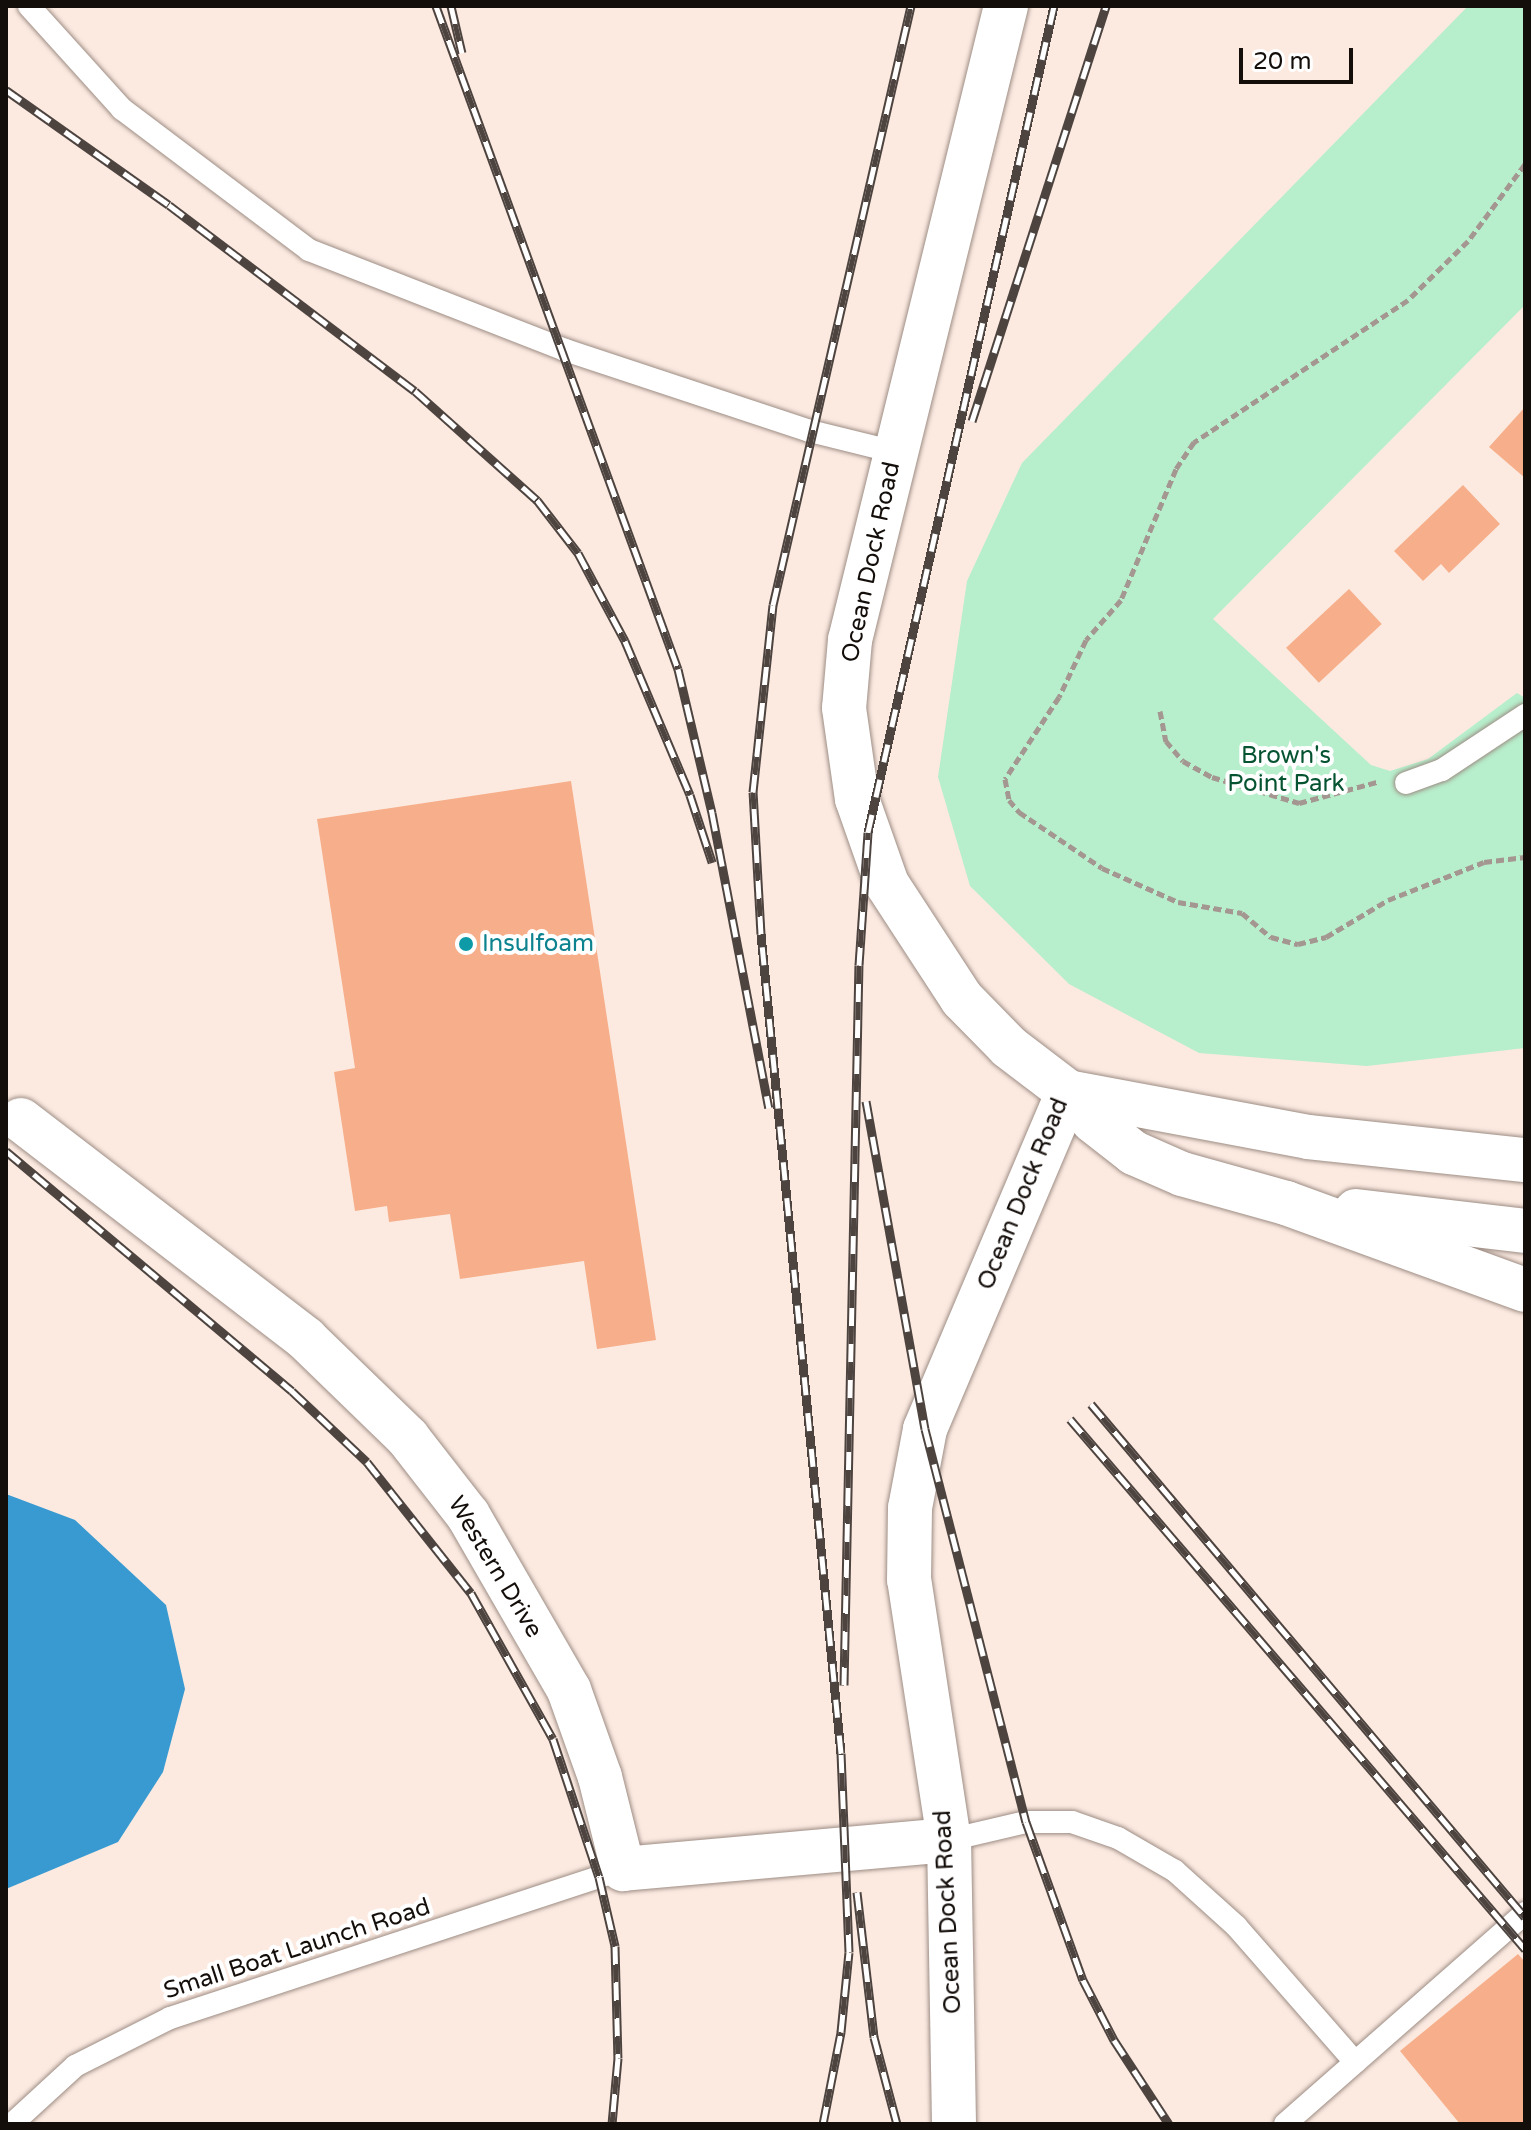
<!DOCTYPE html>
<style>
body{margin:0}
#map{position:relative;width:1531px;height:2130px;overflow:hidden;background:#fceae1;font-family:"Varela Round",sans-serif}
div>[style]{position:absolute}
[style*='--x']{left:calc(var(--x)*1px);top:calc(var(--y)*1px);width:calc(var(--w)*1px);rotate:calc(var(--a)*1deg)}
.green>*{inset:0;background:#b7eecb}
.water>*{inset:0;background:#389ad1}
.building>*{inset:0;background:#f6af8a;transform-origin:0 0}
.path>*{height:5px;margin-top:-2.5px;transform-origin:0;background:repeating-linear-gradient(90deg,#a49690 0 8px,transparent 0 12px)}
.roads{filter:drop-shadow(0 0 2px #9d8d84) drop-shadow(0 0 2px #9d8d84)}
.service>*{height:22px;margin:-11px;padding:0 11px;transform-origin:11px;border-radius:11px;background:#fff}
.minor>*{height:44px;margin:-22px;padding:0 22px;transform-origin:22px;border-radius:22px;background:#fff}
.tertiary>*{height:44px;margin:-22px;padding:0 22px;transform-origin:22px;border-radius:22px;background:#fff}
.primary>*{height:44px;margin:-22px;padding:0 22px;transform-origin:22px;border-radius:22px;background:#fff}
.rail>*{height:9px;margin-top:-4.5px;transform-origin:0;background:repeating-linear-gradient(90deg,#fff 0 18px,#4d4440 0 36px);box-sizing:border-box;border-block:2px solid #4d4440}
.dots>*{width:22px;height:22px;translate:-50% -50%;box-sizing:border-box;border:4px solid #fff;border-radius:50%}
span{translate:-50% -50%;white-space:nowrap;text-align:center;line-height:1.15;-webkit-text-stroke:8px #fff;paint-order:stroke}
.street-label{font-size:24px;color:#140e0b}
.park-label{font-size:24px;color:#055330}
.culture-label{font-size:24px;color:#0d838f}
.left{translate:0 -50%;text-align:left}
.frame{position:absolute;inset:0;border:8px solid #140e0b;pointer-events:none}
.scale{position:absolute;left:1239px;top:48px;width:114px;height:36px;box-sizing:border-box;border:4px solid #140e0b;border-top:0;padding-left:10px;font-size:24px;line-height:28px;white-space:nowrap;color:#140e0b;-webkit-text-stroke:6px #fff;paint-order:stroke}
</style>
<div id="map">
<div class="green">
<i style="clip-path:polygon(1468px 6px,1525px 6px,1525px 305px,1213px 619px,1371px 765px,1390px 771px,1428px 759px,1517px 693px,1525px 698px,1525px 1048px,1367px 1066px,1199px 1053px,1069px 984px,970px 886px,938px 777px,967px 581px,1022px 463px)"></i>
</div>
<div class="water">
<i style="clip-path:polygon(6px 1494px,75px 1520px,166px 1605px,185px 1689px,163px 1772px,118px 1842px,6px 1889px)"></i>
</div>
<div class="building">
<i style="clip-path:polygon(1525px 407px,1525px 478px,1489px 447px)"></i>
<i style="clip-path:polygon(1463px 485px,1500px 524px,1449px 573px,1441px 564px,1423px 581px,1394px 551px)"></i>
<i style="left:1349px;top:589px;width:48px;height:86px;rotate:47deg"></i>
<i style="clip-path:polygon(571px 781px,656px 1340px,597px 1349px,584px 1261px,460px 1279px,450px 1214px,389px 1222px,387px 1206px,355px 1211px,334px 1072px,355px 1068px,317px 819px)"></i>
<i style="clip-path:polygon(1518px 1954px,1525px 1962px,1525px 2124px,1460px 2124px,1400px 2051px)"></i>
</div>
<div class="path">
<i style="--x:1525;--y:164;--w:96;--a:126.5"></i>
<i style="--x:1468;--y:241;--w:84;--a:135.5"></i>
<i style="--x:1408;--y:300;--w:257;--a:146.4"></i>
<i style="--x:1194;--y:442;--w:32;--a:124"></i>
<i style="--x:1176;--y:469;--w:142;--a:112.8"></i>
<i style="--x:1121;--y:600;--w:53;--a:131.2"></i>
<i style="--x:1086;--y:640;--w:63;--a:115.3"></i>
<i style="--x:1059;--y:697;--w:98;--a:123.4"></i>
<i style="--x:1005;--y:779;--w:21;--a:79"></i>
<i style="--x:1009;--y:800;--w:16;--a:50"></i>
<i style="--x:1019;--y:812;--w:100;--a:34"></i>
<i style="--x:1102;--y:868;--w:83;--a:24.1"></i>
<i style="--x:1178;--y:902;--w:65;--a:9.8"></i>
<i style="--x:1242;--y:913;--w:38;--a:40"></i>
<i style="--x:1271;--y:937;--w:28;--a:15"></i>
<i style="--x:1298;--y:944;--w:29;--a:-14"></i>
<i style="--x:1326;--y:937;--w:72;--a:-30.8"></i>
<i style="--x:1388;--y:900;--w:103;--a:-21.6"></i>
<i style="--x:1484;--y:862;--w:41;--a:-7"></i>
<i style="--x:1160;--y:711;--w:31;--a:79"></i>
<i style="--x:1166;--y:741;--w:26;--a:50"></i>
<i style="--x:1183;--y:761;--w:33;--a:29"></i>
<i style="--x:1212;--y:777;--w:91;--a:16.6"></i>
<i style="--x:1299;--y:803;--w:81;--a:-15.1"></i>
</div>
<div class="roads">
<div class="service">
<i style="--x:29;--y:6;--w:139;--a:47.9"></i>
<i style="--x:122;--y:109;--w:234;--a:37"></i>
<i style="--x:309;--y:250;--w:275;--a:21.3"></i>
<i style="--x:565;--y:350;--w:258;--a:18.3"></i>
<i style="--x:810;--y:431;--w:88;--a:13.9"></i>
<i style="--x:1406;--y:783;--w:38;--a:-20"></i>
<i style="--x:1442;--y:770;--w:100;--a:-33.5"></i>
<i style="--x:949;--y:1840;--w:79;--a:-13.2"></i>
<i style="--x:1026;--y:1822;--w:46;--a:0"></i>
<i style="--x:1072;--y:1822;--w:49;--a:19.2"></i>
<i style="--x:1118;--y:1838;--w:66;--a:30.1"></i>
<i style="--x:1175;--y:1871;--w:82;--a:42"></i>
<i style="--x:1236;--y:1926;--w:181;--a:48.8"></i>
<i style="--x:12;--y:2124;--w:86;--a:-42.6"></i>
<i style="--x:75;--y:2066;--w:106;--a:-26.8"></i>
<i style="--x:170;--y:2018;--w:477;--a:-18.2"></i>
<i style="--x:1285;--y:2124;--w:320;--a:-41.3"></i>
</div>
<div class="minor">
<i style="--x:1006;--y:6;--w:653;--a:103.82"></i>
<i style="--x:850;--y:640;--w:68;--a:95"></i>
<i style="--x:844;--y:708;--w:92;--a:81.9"></i>
<i style="--x:857;--y:799;--w:90;--a:70.6"></i>
<i style="--x:887;--y:884;--w:137;--a:56.9"></i>
<i style="--x:962;--y:999;--w:67;--a:45.6"></i>
<i style="--x:1009;--y:1047;--w:74;--a:37.3"></i>
<i style="--x:21;--y:1120;--w:359;--a:37.5"></i>
<i style="--x:306;--y:1339;--w:142;--a:44.1"></i>
<i style="--x:408;--y:1438;--w:98;--a:52.1"></i>
<i style="--x:468;--y:1515;--w:202;--a:60"></i>
<i style="--x:569;--y:1690;--w:92;--a:70.4"></i>
<i style="--x:600;--y:1777;--w:95;--a:76"></i>
<i style="--x:623;--y:1869;--w:327;--a:-5.1"></i>
</div>
<div class="tertiary">
<i style="--x:954;--y:2124;--w:284;--a:-91"></i>
<i style="--x:949;--y:1840;--w:263;--a:-98.7"></i>
<i style="--x:909;--y:1580;--w:72;--a:-89.2"></i>
<i style="--x:910;--y:1508;--w:80;--a:-79.2"></i>
<i style="--x:925;--y:1429;--w:366;--a:-67"></i>
</div>
<div class="primary">
<i style="--x:1068;--y:1092;--w:38;--a:49"></i>
<i style="--x:1093;--y:1121;--w:52;--a:38"></i>
<i style="--x:1134;--y:1153;--w:52;--a:23.6"></i>
<i style="--x:1182;--y:1174;--w:108;--a:15.6"></i>
<i style="--x:1286;--y:1203;--w:254;--a:20"></i>
<i style="--x:1068;--y:1092;--w:244;--a:10.6"></i>
<i style="--x:1308;--y:1137;--w:218;--a:6.1"></i>
<i style="--x:1356;--y:1211;--w:170;--a:6.7"></i>
</div>
</div>
<div class="rail">
<i style="--x:436;--y:6;--w:706;--a:69.95"></i>
<i style="--x:678;--y:669;--w:148;--a:76.7"></i>
<i style="--x:712;--y:813;--w:300;--a:79.1"></i>
<i style="--x:451;--y:6;--w:48;--a:76.8"></i>
<i style="--x:6;--y:90;--w:199;--a:35.2"></i>
<i style="--x:169;--y:205;--w:308;--a:37.1"></i>
<i style="--x:415;--y:391;--w:164;--a:41.8"></i>
<i style="--x:537;--y:500;--w:67;--a:52.3"></i>
<i style="--x:578;--y:553;--w:100;--a:61.9"></i>
<i style="--x:625;--y:641;--w:167;--a:67.1"></i>
<i style="--x:690;--y:795;--w:71;--a:71.8"></i>
<i style="--x:972;--y:421;--w:436;--a:-72.1"></i>
<i style="--x:866;--y:1101;--w:333;--a:79.8"></i>
<i style="--x:925;--y:1429;--w:406;--a:75.6"></i>
<i style="--x:1026;--y:1822;--w:168;--a:70.2"></i>
<i style="--x:1083;--y:1980;--w:68;--a:62.7"></i>
<i style="--x:1114;--y:2040;--w:100;--a:56.8"></i>
<i style="--x:6;--y:1151;--w:373;--a:40"></i>
<i style="--x:292;--y:1391;--w:103;--a:43.4"></i>
<i style="--x:367;--y:1462;--w:167;--a:51.6"></i>
<i style="--x:471;--y:1593;--w:167;--a:60.7"></i>
<i style="--x:553;--y:1739;--w:145;--a:71.6"></i>
<i style="--x:599;--y:1877;--w:71;--a:76.9"></i>
<i style="--x:615;--y:1946;--w:112;--a:88.5"></i>
<i style="--x:618;--y:2058;--w:66;--a:95.2"></i>
<i style="--x:1091;--y:1404;--w:672;--a:49.77"></i>
<i style="--x:1070;--y:1419;--w:699;--a:49.35"></i>
<i style="--x:844;--y:1685;--w:720;--a:-88.81"></i>
<i style="--x:859;--y:965;--w:133;--a:-86.1"></i>
<i style="--x:868;--y:832;--w:847;--a:-77.31"></i>
<i style="--x:857;--y:1892;--w:146;--a:83.3"></i>
<i style="--x:874;--y:2037;--w:90;--a:75.2"></i>
<i style="--x:823;--y:2124;--w:94;--a:-78.9"></i>
<i style="--x:841;--y:2032;--w:80;--a:-84.3"></i>
<i style="--x:849;--y:1952;--w:199;--a:-92.3"></i>
<i style="--x:841;--y:1753;--w:823;--a:-95.58"></i>
<i style="--x:761;--y:934;--w:142;--a:-93.2"></i>
<i style="--x:753;--y:792;--w:188;--a:-83.9"></i>
<i style="--x:773;--y:605;--w:615;--a:-77.03"></i>
</div>
<div class="dots">
<i style="left:466px;top:944px;background:#0f9aa8"></i>
</div>
<div class="street-label">
<span style="left:871px;top:562px;rotate:-78deg">Ocean Dock Road</span>
<span style="left:1023px;top:1194px;rotate:-68deg">Ocean Dock Road</span>
<span style="left:495px;top:1567px;rotate:59deg">Western Drive</span>
<span style="left:948px;top:1912px;rotate:-93deg">Ocean Dock Road</span>
<span style="left:297px;top:1949px;rotate:-18deg">Small Boat Launch Road</span>
</div>
<div class="park-label">
<span style="left:1286px;top:770px">Brown's<br>Point Park</span>
</div>
<div class="culture-label">
<span class="left" style="left:482px;top:944px">Insulfoam</span>
</div>
<div class="frame"></div>
<div class="scale">20 m</div>
</div>
